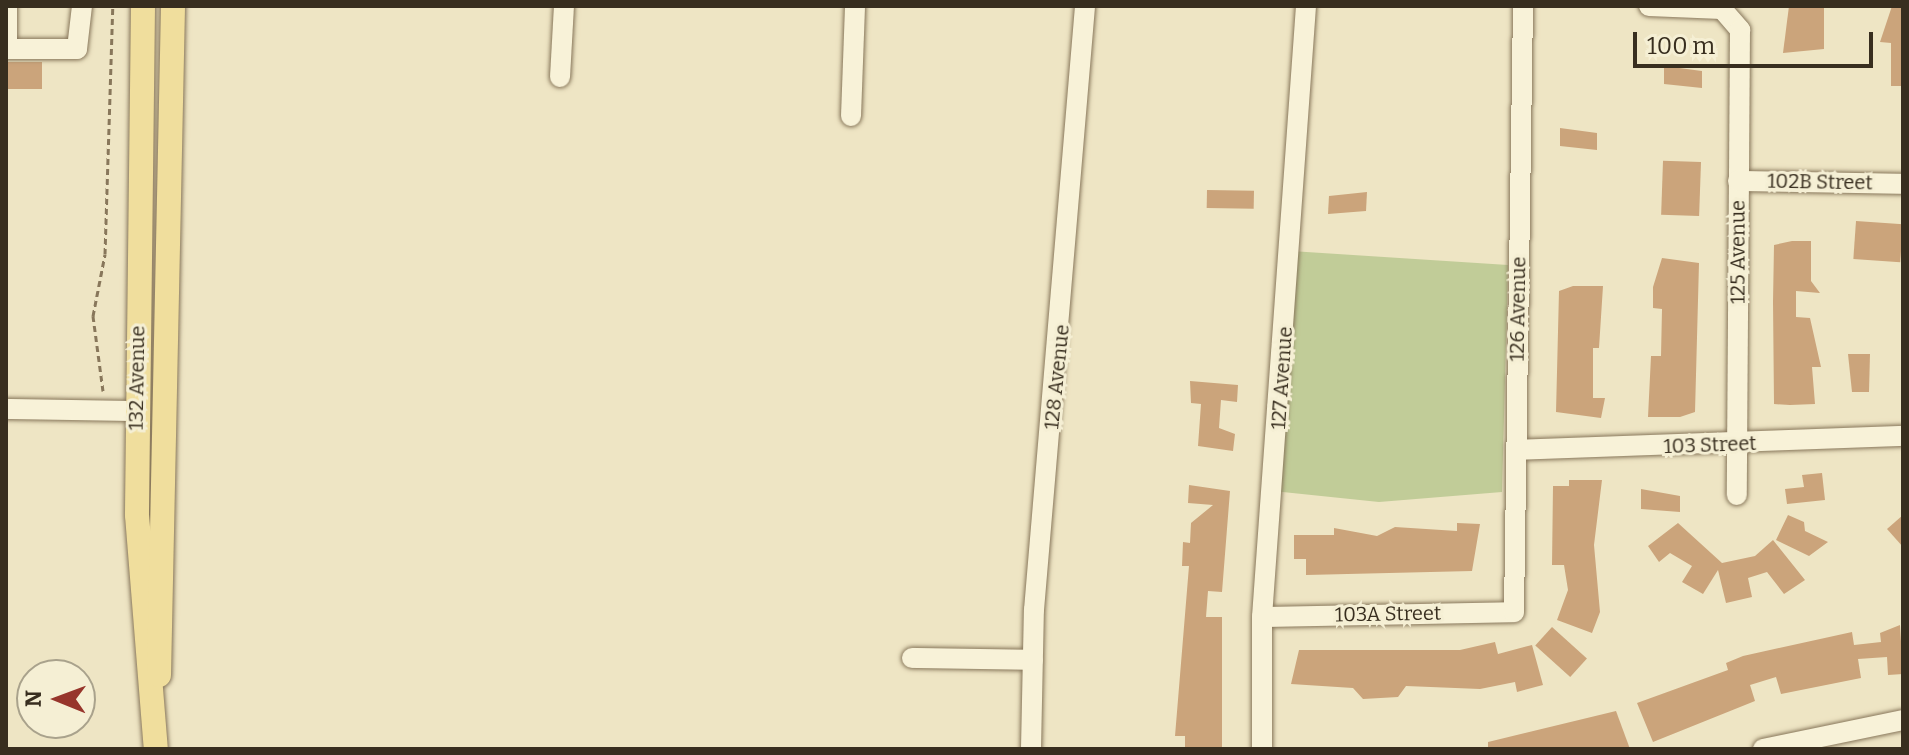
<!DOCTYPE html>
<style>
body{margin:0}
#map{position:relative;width:1909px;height:755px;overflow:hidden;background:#eee5c4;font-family:Bitter,serif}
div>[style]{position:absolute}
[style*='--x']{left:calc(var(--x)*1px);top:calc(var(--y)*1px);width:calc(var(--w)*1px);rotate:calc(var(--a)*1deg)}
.green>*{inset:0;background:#c1cc98}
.building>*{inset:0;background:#cba47b;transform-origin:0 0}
.path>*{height:3px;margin-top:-1.5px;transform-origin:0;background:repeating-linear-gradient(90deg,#88775b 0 6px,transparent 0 10px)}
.roads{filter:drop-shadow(0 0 2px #88775b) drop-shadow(0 0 2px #88775b)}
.minor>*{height:20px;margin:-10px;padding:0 10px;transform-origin:10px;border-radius:10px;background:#f8f2d8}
.major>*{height:24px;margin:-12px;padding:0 12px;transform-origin:12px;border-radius:12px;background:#f0de9d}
span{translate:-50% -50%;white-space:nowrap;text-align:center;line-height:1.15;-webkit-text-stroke:6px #f5efd4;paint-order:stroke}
.street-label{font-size:20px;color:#382e1f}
.frame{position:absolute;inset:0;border:8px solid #382e1f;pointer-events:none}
.north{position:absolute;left:16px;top:659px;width:80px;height:80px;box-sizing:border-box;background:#f5efd4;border:2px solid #a9a28c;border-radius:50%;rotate:271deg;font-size:22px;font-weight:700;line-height:32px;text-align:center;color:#382e1f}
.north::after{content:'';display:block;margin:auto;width:28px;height:36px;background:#97352b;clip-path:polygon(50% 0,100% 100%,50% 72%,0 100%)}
.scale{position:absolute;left:1633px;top:32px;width:240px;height:36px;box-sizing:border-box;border:4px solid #382e1f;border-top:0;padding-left:10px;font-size:24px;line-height:28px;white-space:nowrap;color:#382e1f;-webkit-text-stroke:6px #f5efd4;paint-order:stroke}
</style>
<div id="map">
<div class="green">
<i style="clip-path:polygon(1291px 251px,1508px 265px,1502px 492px,1379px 502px,1273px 491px)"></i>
</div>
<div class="building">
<i style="clip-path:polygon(1789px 6px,1824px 6px,1824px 49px,1783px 53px)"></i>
<i style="clip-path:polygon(1892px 6px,1903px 6px,1903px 86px,1891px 86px,1891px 43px,1880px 42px)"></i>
<i style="left:6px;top:62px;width:36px;height:27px"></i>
<i style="clip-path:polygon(1664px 66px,1702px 71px,1702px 88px,1664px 84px)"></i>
<i style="clip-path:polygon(1560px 128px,1597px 133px,1597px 150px,1560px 146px)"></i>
<i style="left:1701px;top:162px;width:54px;height:38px;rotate:92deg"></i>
<i style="left:1207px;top:190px;width:47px;height:18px;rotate:1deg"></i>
<i style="clip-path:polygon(1367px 192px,1366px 211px,1328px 214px,1329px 196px)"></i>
<i style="left:1856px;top:221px;width:47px;height:38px;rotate:4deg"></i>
<i style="clip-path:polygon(1792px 241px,1811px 241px,1811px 281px,1820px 293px,1796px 291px,1796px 317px,1810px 318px,1821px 367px,1812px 367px,1815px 404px,1790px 405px,1774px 404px,1773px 302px,1774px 245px)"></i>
<i style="clip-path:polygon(1662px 258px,1699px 263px,1695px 412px,1680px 417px,1648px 417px,1651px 356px,1661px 356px,1662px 309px,1653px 308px,1653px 287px)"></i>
<i style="clip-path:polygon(1573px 286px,1603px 286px,1599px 348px,1593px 348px,1593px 398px,1605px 398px,1601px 418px,1556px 412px,1559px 291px)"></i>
<i style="clip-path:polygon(1848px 354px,1870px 354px,1869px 392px,1852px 392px)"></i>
<i style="clip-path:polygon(1190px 381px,1238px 385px,1237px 402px,1221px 400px,1219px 428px,1235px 434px,1233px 451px,1198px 446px,1201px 404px,1191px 403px)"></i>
<i style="clip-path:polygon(1822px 473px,1825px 500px,1787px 504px,1785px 489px,1804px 487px,1802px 475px)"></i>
<i style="clip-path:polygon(1569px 480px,1602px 480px,1594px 545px,1600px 612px,1592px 633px,1557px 620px,1568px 590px,1564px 565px,1552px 565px,1553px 486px,1569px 486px)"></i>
<i style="clip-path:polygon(1189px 485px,1230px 491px,1222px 592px,1208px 591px,1206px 617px,1222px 617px,1222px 749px,1185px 749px,1185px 736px,1175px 736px,1189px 566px,1182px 566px,1183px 542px,1190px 543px,1191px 523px,1213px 505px,1188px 503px)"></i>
<i style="clip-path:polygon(1641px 489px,1680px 496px,1680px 512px,1641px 509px)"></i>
<i style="clip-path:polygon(1788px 515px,1804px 522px,1805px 531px,1828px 542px,1809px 556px,1776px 540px)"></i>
<i style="clip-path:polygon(1903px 515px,1903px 547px,1887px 529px)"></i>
<i style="clip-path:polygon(1457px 523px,1480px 524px,1472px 571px,1306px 575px,1306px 559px,1294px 559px,1294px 535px,1334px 535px,1334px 528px,1377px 536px,1395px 527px,1457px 531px)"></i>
<i style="clip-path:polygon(1678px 523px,1722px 563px,1755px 556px,1773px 540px,1805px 580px,1784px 594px,1767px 572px,1748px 578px,1752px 597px,1726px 603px,1718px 570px,1703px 594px,1682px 582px,1692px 566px,1670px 553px,1659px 562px,1648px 546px)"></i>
<i style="clip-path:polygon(1900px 625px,1903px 674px,1888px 675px,1887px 657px,1858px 659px,1861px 678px,1781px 694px,1776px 677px,1750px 685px,1755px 701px,1653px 742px,1637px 703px,1728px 670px,1726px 663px,1743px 656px,1852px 632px,1854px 645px,1881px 642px,1880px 633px)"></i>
<i style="left:1552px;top:627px;width:47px;height:25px;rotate:42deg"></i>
<i style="clip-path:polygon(1495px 642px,1498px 654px,1532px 645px,1543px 685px,1517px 692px,1515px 682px,1480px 689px,1406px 686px,1398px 697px,1363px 699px,1353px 688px,1291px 684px,1299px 650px,1460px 650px)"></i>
<i style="clip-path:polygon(1616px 711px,1630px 749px,1488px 749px,1488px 742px)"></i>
</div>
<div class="path">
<i style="--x:103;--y:391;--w:76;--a:-97.6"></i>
<i style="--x:93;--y:316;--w:63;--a:-79"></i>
<i style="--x:105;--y:254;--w:248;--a:-88.2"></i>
</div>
<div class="roads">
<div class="minor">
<i style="--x:1649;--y:6;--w:73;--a:2.4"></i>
<i style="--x:1722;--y:9;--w:28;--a:49"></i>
<i style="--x:1740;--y:30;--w:465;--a:90.4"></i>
<i style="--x:6;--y:49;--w:71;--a:0"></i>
<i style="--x:77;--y:49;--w:43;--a:-83.4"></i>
<i style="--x:7;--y:49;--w:43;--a:-90"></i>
<i style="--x:560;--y:77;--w:71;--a:-86.8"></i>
<i style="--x:851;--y:116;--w:110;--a:-87.9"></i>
<i style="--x:1738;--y:181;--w:165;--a:1"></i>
<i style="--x:6;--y:409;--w:131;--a:0.9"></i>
<i style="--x:1516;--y:450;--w:387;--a:-2.1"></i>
<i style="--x:1262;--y:617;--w:252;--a:-1.1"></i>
<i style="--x:1514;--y:612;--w:606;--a:-89.15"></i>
<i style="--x:912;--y:658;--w:121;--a:0.9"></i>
<i style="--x:1031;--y:749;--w:139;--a:-88.8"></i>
<i style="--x:1034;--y:610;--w:606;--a:-85.17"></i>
<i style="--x:1262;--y:749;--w:132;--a:-90"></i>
<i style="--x:1262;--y:617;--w:613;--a:-85.88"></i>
<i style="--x:1763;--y:749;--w:143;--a:-11.7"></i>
</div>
<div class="major">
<i style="--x:143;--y:6;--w:509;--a:90.68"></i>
<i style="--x:137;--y:515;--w:235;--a:85.4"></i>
<i style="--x:159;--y:675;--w:669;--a:-88.8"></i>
</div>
</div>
<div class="street-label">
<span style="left:1820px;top:182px;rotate:1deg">102B Street</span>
<span style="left:1738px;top:252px;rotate:-90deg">125 Avenue</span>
<span style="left:1518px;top:309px;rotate:-89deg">126 Avenue</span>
<span style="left:1057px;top:377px;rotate:-84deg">128 Avenue</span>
<span style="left:137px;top:378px;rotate:-89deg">132 Avenue</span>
<span style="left:1282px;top:378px;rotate:-86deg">127 Avenue</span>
<span style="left:1710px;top:445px;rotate:-2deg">103 Street</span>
<span style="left:1388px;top:614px;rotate:-1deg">103A Street</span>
</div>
<div class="frame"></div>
<div class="north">N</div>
<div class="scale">100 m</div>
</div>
